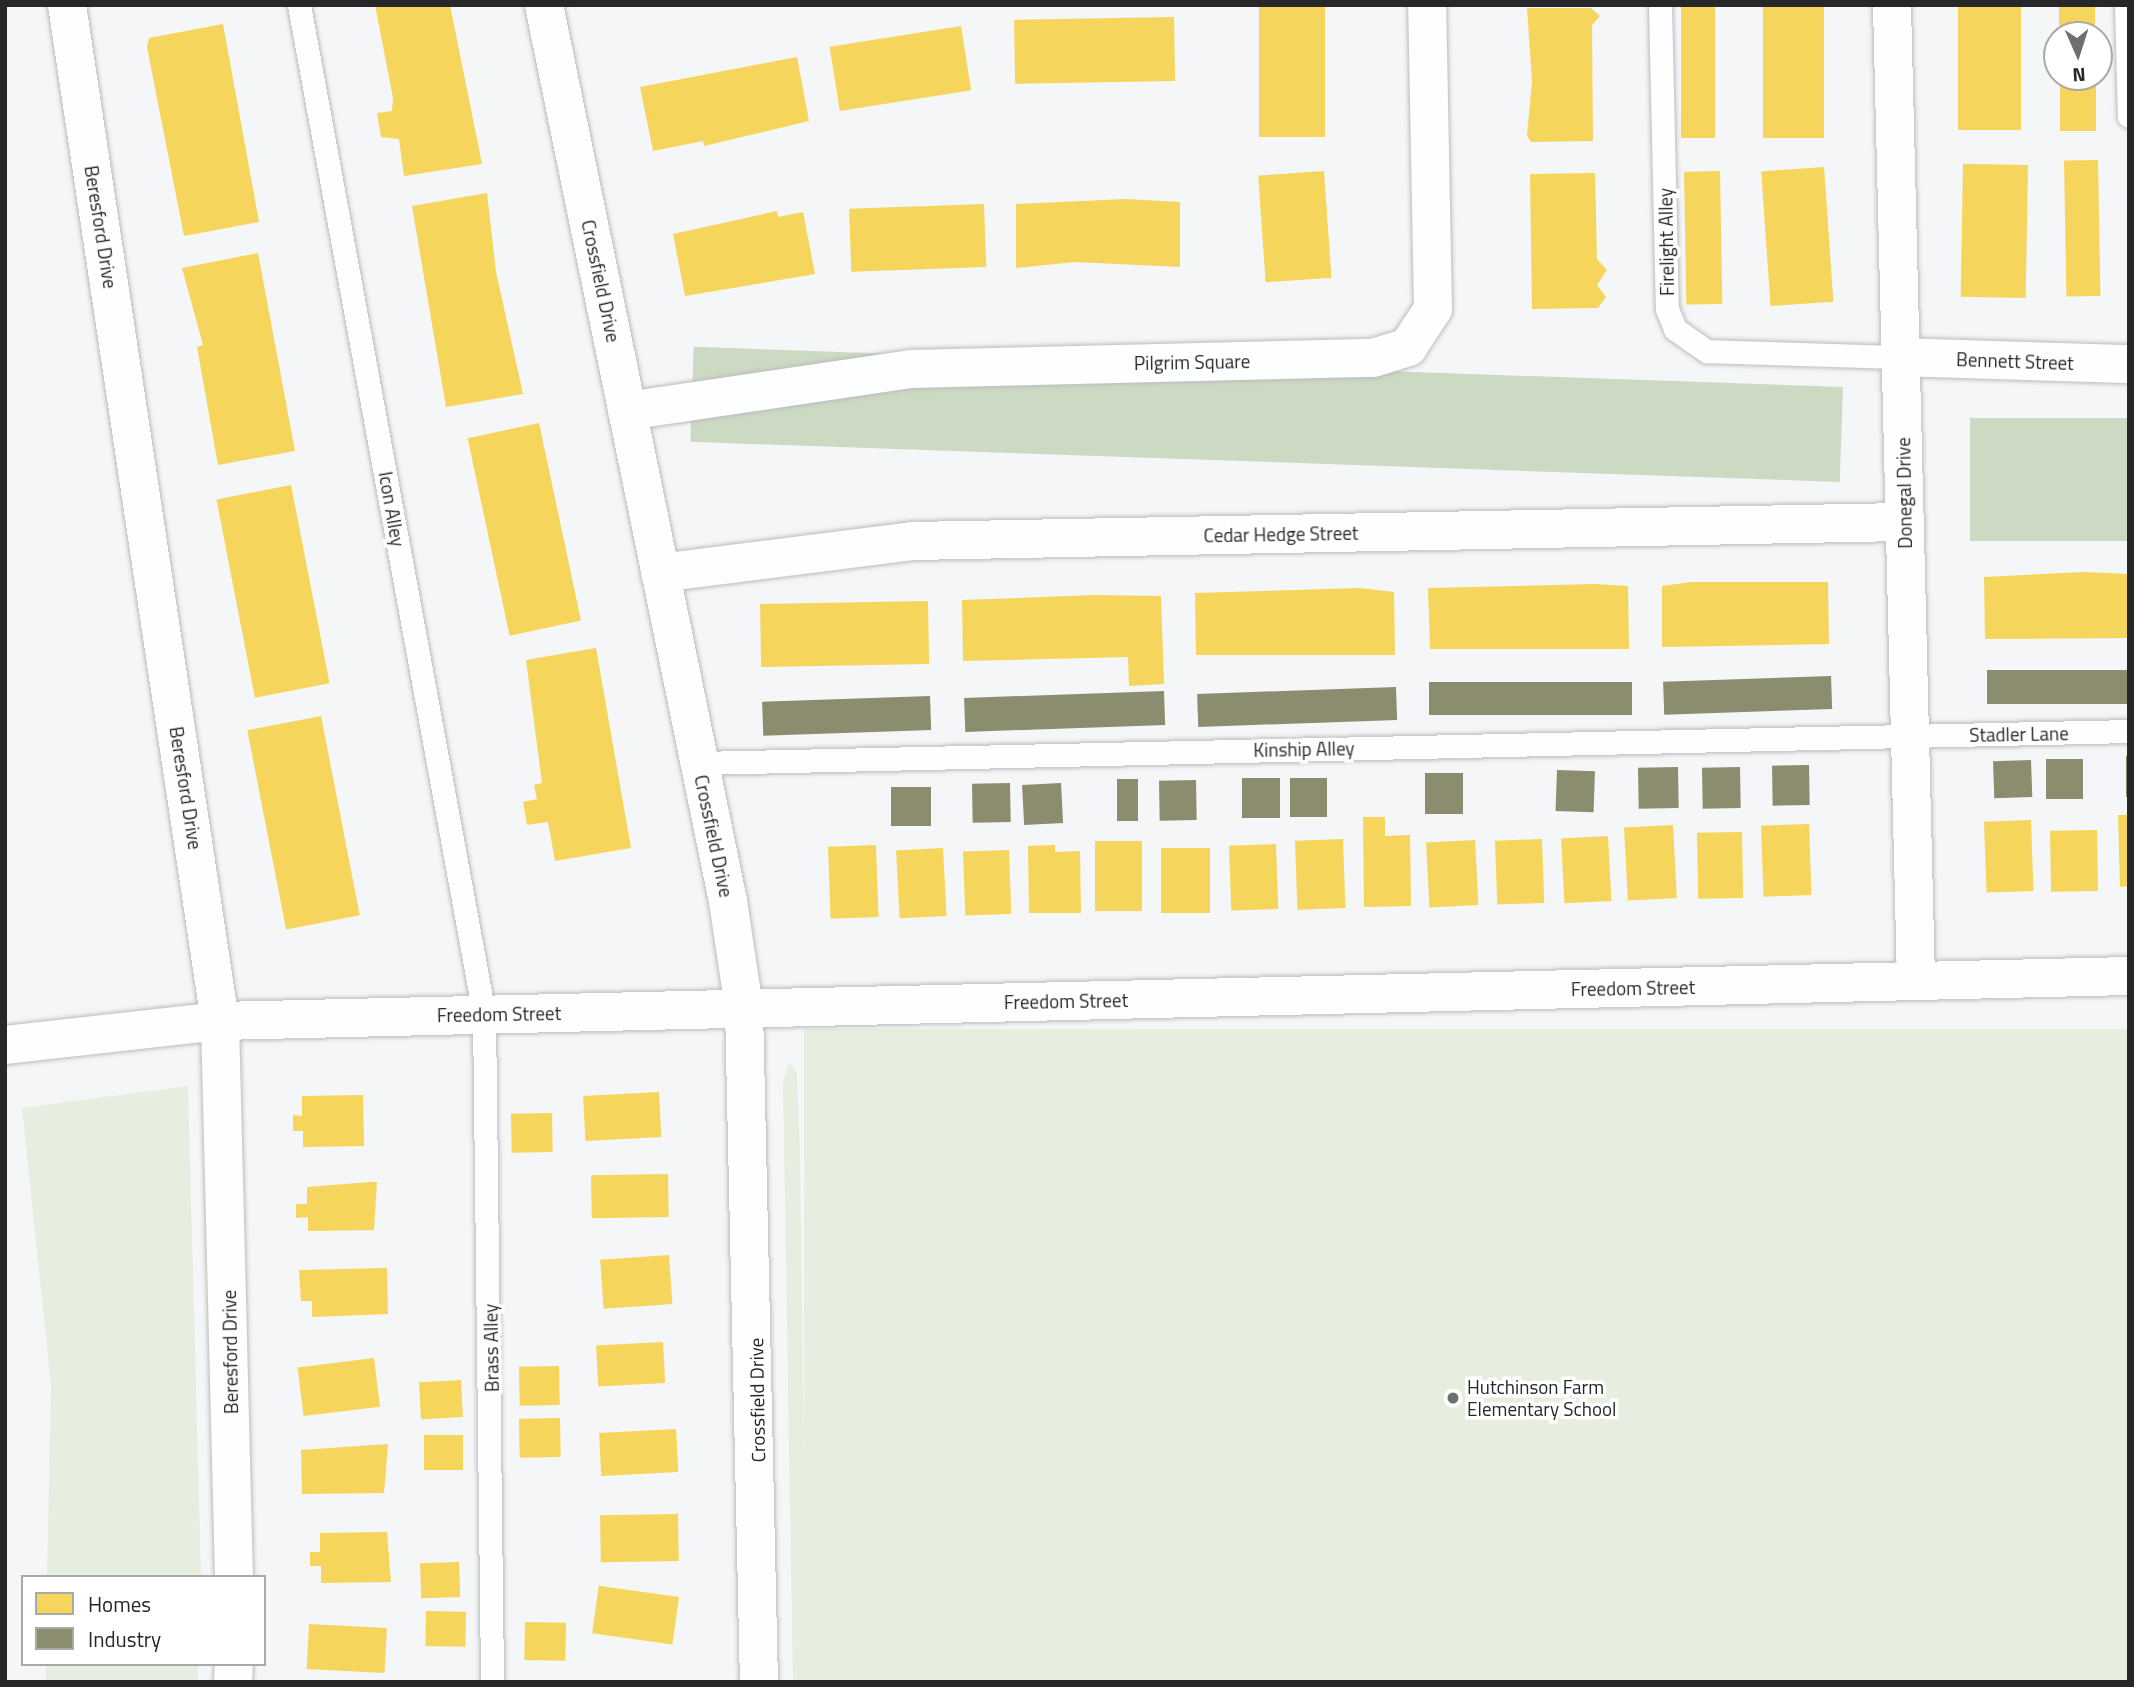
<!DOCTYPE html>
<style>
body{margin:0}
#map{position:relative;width:2134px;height:1687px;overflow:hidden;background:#f4f6f8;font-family:"Titillium Web",sans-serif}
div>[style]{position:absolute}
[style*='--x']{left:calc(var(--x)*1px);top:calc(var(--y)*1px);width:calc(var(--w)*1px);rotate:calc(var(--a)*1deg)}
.green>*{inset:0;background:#e5eedf;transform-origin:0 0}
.forest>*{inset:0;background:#cddac3;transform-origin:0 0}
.homes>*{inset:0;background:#f6d55c;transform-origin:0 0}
.industry>*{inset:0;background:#8c8c6e;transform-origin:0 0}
.roads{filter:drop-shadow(0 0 2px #bbbcbe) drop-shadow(0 0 2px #bbbcbe)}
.service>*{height:23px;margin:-11.5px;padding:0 11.5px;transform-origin:11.5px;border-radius:11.5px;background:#fdfefe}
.minor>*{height:38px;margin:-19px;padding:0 19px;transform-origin:19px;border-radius:19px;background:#fdfefe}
.dots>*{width:19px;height:19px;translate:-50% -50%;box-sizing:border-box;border:4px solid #fff;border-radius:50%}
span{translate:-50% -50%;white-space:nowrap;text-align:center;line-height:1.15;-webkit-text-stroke:7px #fff;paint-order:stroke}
.street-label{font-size:19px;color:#262728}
.poi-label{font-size:19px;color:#262728}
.left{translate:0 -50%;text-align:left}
.frame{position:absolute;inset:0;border:7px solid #262728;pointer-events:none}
.legend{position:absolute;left:21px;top:1575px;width:245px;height:91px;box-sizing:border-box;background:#fff;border:2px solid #a8a9a9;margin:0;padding:9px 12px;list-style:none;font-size:21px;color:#262728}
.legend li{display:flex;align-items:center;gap:14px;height:35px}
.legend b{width:35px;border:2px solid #a8a9a9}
.north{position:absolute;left:2043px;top:21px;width:70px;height:70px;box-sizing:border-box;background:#fff;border:2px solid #a8a9a9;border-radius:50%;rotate:177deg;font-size:19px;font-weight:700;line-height:28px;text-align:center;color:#262728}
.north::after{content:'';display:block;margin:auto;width:24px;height:32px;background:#6e6f71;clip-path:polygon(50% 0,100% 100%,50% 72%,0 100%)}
</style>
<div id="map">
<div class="green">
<i style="left:2129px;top:1029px;width:653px;height:1325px;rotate:90deg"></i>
<i style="clip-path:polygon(789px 1062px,797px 1073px,800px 1153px,807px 1682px,793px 1682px,783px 1083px)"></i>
<i style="clip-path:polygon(188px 1086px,201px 1577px,47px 1577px,51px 1385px,22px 1108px)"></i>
<i style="left:46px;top:1664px;width:152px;height:18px"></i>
</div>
<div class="forest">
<i style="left:1843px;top:387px;width:95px;height:1150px;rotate:92deg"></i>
<i style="left:2129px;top:418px;width:123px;height:159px;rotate:90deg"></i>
</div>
<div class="homes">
<i style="clip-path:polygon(375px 5px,450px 5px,482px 164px,404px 176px,399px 139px,381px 137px,377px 113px,392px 111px,393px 98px)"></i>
<i style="left:1259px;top:5px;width:66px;height:132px"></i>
<i style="left:1681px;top:5px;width:34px;height:133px"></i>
<i style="left:1763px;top:5px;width:61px;height:133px"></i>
<i style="left:1958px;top:5px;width:63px;height:125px"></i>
<i style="left:2059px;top:5px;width:36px;height:30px"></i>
<i style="clip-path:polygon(1527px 8px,1591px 8px,1600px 16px,1592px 25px,1593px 141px,1531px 142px,1527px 136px,1532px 81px)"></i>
<i style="left:1174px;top:17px;width:64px;height:160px;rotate:89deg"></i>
<i style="clip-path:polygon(223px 24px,259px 222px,184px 236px,147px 47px,149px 38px)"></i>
<i style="left:961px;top:26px;width:65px;height:133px;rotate:81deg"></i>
<i style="clip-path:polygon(797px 57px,809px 121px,704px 146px,703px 141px,653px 151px,640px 87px)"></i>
<i style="left:2060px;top:77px;width:36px;height:54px"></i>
<i style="left:2098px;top:160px;width:136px;height:34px;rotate:89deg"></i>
<i style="left:2028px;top:165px;width:133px;height:65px;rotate:91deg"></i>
<i style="left:1824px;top:167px;width:135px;height:63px;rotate:86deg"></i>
<i style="left:1324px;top:171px;width:107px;height:66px;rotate:86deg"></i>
<i style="left:1720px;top:171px;width:133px;height:36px;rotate:89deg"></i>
<i style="clip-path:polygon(1595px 173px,1597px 259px,1607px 270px,1597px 285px,1606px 297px,1598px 308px,1532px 309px,1530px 174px)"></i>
<i style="clip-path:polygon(487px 193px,496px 272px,523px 394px,446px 407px,412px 206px)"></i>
<i style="clip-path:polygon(1126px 199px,1180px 202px,1180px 267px,1075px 262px,1016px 268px,1016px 204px)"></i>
<i style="left:984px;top:204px;width:63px;height:135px;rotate:88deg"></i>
<i style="clip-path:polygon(777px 211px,778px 217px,803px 212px,815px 274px,685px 296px,673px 234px)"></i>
<i style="clip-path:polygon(258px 253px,295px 451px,218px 465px,197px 347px,203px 345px,182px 268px)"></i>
<i style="left:539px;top:423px;width:202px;height:73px;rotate:78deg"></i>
<i style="left:291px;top:485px;width:202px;height:76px;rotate:79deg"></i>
<i style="clip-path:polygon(2084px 572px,2129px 574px,2129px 638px,1985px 639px,1984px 577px)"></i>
<i style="clip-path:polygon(1691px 582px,1828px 582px,1829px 644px,1662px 647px,1662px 586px)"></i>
<i style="clip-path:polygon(1594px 584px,1628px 586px,1629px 649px,1430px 649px,1428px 588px)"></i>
<i style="clip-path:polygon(1360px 588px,1394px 592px,1395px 655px,1196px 655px,1195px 593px)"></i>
<i style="clip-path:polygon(1094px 595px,1161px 596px,1164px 684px,1129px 686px,1128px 657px,963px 661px,962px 600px)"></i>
<i style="left:928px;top:601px;width:63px;height:168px;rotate:89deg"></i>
<i style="clip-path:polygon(596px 648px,631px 848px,555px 861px,548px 822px,527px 825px,523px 802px,537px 799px,534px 785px,542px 783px,526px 660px)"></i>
<i style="left:321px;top:716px;width:203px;height:75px;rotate:79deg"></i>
<i style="clip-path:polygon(2118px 815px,2129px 815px,2129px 886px,2120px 887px)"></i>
<i style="clip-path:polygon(1363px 817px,1385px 817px,1385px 836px,1410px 835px,1411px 906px,1364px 907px)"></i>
<i style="left:2031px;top:820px;width:71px;height:47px;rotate:88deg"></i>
<i style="left:1809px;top:824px;width:71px;height:48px;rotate:88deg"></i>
<i style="left:1673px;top:825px;width:73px;height:49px;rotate:87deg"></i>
<i style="left:2097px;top:830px;width:61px;height:47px;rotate:89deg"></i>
<i style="left:1742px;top:832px;width:66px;height:45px;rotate:89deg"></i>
<i style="left:1608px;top:836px;width:65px;height:47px;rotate:87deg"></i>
<i style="left:1343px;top:839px;width:69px;height:48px;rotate:88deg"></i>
<i style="left:1542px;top:839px;width:64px;height:47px;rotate:88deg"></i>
<i style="left:1475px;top:840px;width:65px;height:49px;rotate:87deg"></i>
<i style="left:1095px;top:841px;width:47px;height:70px"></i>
<i style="left:1276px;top:844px;width:65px;height:47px;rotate:88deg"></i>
<i style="left:876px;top:845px;width:72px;height:48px;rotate:88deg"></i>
<i style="clip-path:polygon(1055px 845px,1055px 852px,1080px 851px,1081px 913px,1029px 913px,1028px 846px)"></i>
<i style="left:943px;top:848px;width:68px;height:47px;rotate:87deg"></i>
<i style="left:1161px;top:848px;width:49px;height:65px"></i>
<i style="left:1009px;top:850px;width:64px;height:46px;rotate:88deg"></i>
<i style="left:659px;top:1092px;width:45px;height:76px;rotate:87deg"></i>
<i style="clip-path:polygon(363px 1095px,364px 1146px,303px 1147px,303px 1131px,293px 1131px,293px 1115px,302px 1116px,302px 1096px)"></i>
<i style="left:552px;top:1113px;width:39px;height:41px;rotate:89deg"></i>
<i style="left:668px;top:1174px;width:43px;height:77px;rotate:89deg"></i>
<i style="clip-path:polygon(370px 1182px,377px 1182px,374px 1230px,308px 1231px,308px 1217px,296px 1218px,296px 1204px,307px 1204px,307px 1187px)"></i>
<i style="left:669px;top:1255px;width:49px;height:69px;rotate:86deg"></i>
<i style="clip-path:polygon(387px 1268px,388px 1314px,312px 1317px,312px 1301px,301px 1301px,299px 1270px)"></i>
<i style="left:663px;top:1342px;width:41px;height:67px;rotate:87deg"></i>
<i style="left:374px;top:1358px;width:49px;height:77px;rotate:83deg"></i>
<i style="left:559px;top:1366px;width:39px;height:40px;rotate:89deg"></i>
<i style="left:461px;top:1380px;width:37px;height:42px;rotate:87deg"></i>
<i style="left:560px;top:1418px;width:39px;height:41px;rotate:89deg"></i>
<i style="left:676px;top:1429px;width:43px;height:77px;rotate:87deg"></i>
<i style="left:424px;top:1435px;width:39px;height:35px"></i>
<i style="clip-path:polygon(388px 1444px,384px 1493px,302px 1494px,301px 1450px)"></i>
<i style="left:678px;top:1514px;width:47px;height:78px;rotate:89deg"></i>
<i style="clip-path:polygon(387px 1532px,391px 1582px,321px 1583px,321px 1566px,310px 1566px,310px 1552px,320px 1552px,320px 1533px)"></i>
<i style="left:459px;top:1562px;width:35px;height:39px;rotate:88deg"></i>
<i style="left:679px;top:1597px;width:48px;height:81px;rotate:98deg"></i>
<i style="left:426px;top:1611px;width:40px;height:35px;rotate:1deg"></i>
<i style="left:525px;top:1622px;width:41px;height:38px;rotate:1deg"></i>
<i style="left:309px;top:1624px;width:78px;height:45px;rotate:3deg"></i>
</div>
<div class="industry">
<i style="left:2129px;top:670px;width:34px;height:142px;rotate:90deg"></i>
<i style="left:1831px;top:676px;width:33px;height:168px;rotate:88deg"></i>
<i style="left:1632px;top:682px;width:33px;height:203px;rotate:90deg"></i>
<i style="left:1396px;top:687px;width:33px;height:199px;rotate:88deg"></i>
<i style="left:1164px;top:691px;width:34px;height:200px;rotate:88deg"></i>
<i style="left:930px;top:696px;width:34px;height:168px;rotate:88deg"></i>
<i style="left:2126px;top:756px;width:3px;height:41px"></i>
<i style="left:2083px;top:759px;width:40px;height:37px;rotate:90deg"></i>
<i style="left:2031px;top:760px;width:37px;height:38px;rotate:88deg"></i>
<i style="left:1809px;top:765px;width:40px;height:37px;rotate:89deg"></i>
<i style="left:1678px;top:767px;width:41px;height:40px;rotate:89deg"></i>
<i style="left:1740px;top:767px;width:41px;height:38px;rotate:89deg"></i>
<i style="left:1557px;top:770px;width:38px;height:41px;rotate:2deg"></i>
<i style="left:1463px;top:773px;width:41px;height:38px;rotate:90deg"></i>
<i style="left:1242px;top:778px;width:38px;height:40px"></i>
<i style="left:1290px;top:778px;width:37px;height:39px"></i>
<i style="left:1138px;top:779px;width:42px;height:21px;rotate:90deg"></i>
<i style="left:1196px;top:780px;width:40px;height:37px;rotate:89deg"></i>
<i style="left:1010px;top:783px;width:39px;height:38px;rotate:89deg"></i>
<i style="left:1061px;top:783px;width:40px;height:39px;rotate:87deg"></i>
<i style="left:891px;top:787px;width:40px;height:39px"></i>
</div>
<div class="roads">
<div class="service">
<i style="--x:299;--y:5;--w:1026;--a:79.61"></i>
<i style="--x:484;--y:1014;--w:668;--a:89.31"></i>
<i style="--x:1660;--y:5;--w:304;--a:88.7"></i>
<i style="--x:1667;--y:309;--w:22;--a:68"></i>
<i style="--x:1675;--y:329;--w:39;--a:35"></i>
<i style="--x:1707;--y:351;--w:194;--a:1.8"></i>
<i style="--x:2126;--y:5;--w:111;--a:88.5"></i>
<i style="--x:699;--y:763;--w:1430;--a:-1.28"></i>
</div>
<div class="minor">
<i style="--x:67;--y:5;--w:1027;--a:81.44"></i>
<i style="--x:220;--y:1021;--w:556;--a:88.56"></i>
<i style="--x:544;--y:5;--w:915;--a:78.4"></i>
<i style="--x:728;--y:901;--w:108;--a:81.5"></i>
<i style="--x:744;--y:1008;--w:674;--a:88.73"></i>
<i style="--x:1892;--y:5;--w:976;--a:88.59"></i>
<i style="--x:1901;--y:357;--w:228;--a:1.8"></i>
<i style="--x:627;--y:411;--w:287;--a:-8.4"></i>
<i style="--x:911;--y:369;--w:462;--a:-1.4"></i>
<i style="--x:1373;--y:358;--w:37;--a:-17"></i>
<i style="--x:1408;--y:347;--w:45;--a:-56.7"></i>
<i style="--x:1433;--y:309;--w:304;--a:-91.1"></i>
<i style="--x:660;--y:573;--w:255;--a:-7.2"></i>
<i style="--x:913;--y:541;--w:991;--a:-1.1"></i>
<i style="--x:5;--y:1045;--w:216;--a:-6.4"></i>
<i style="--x:220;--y:1021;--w:1910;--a:-1.35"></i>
<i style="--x:233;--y:1682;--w:18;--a:-87"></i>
</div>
</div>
<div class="dots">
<i style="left:1453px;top:1398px;background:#6e6f71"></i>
</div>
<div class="street-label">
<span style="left:101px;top:227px;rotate:81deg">Beresford Drive</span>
<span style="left:1666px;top:242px;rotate:-91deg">Firelight Alley</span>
<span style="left:601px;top:281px;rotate:78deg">Crossfield Drive</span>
<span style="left:2015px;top:361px;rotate:2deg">Bennett Street</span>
<span style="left:1192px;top:362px;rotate:-1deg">Pilgrim Square</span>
<span style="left:1904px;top:493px;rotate:-91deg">Donegal Drive</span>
<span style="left:392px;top:509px;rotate:80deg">Icon Alley</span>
<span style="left:1281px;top:534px;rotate:-1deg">Cedar Hedge Street</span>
<span style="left:2019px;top:734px;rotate:-1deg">Stadler Lane</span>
<span style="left:1304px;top:749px;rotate:-1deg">Kinship Alley</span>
<span style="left:186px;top:788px;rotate:81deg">Beresford Drive</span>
<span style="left:714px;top:836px;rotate:78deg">Crossfield Drive</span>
<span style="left:1633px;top:988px;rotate:-1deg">Freedom Street</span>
<span style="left:1066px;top:1001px;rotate:-1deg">Freedom Street</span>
<span style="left:499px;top:1014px;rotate:-1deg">Freedom Street</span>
<span style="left:491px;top:1348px;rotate:-91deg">Brass Alley</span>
<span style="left:230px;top:1352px;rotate:-91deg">Beresford Drive</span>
<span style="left:757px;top:1400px;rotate:-91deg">Crossfield Drive</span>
</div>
<div class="poi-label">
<span class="left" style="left:1467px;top:1398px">Hutchinson Farm<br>Elementary School</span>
</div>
<div class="frame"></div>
<ul class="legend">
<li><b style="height:19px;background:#f6d55c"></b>Homes</li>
<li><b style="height:19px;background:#8c8c6e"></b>Industry</li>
</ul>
<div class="north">N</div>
</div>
